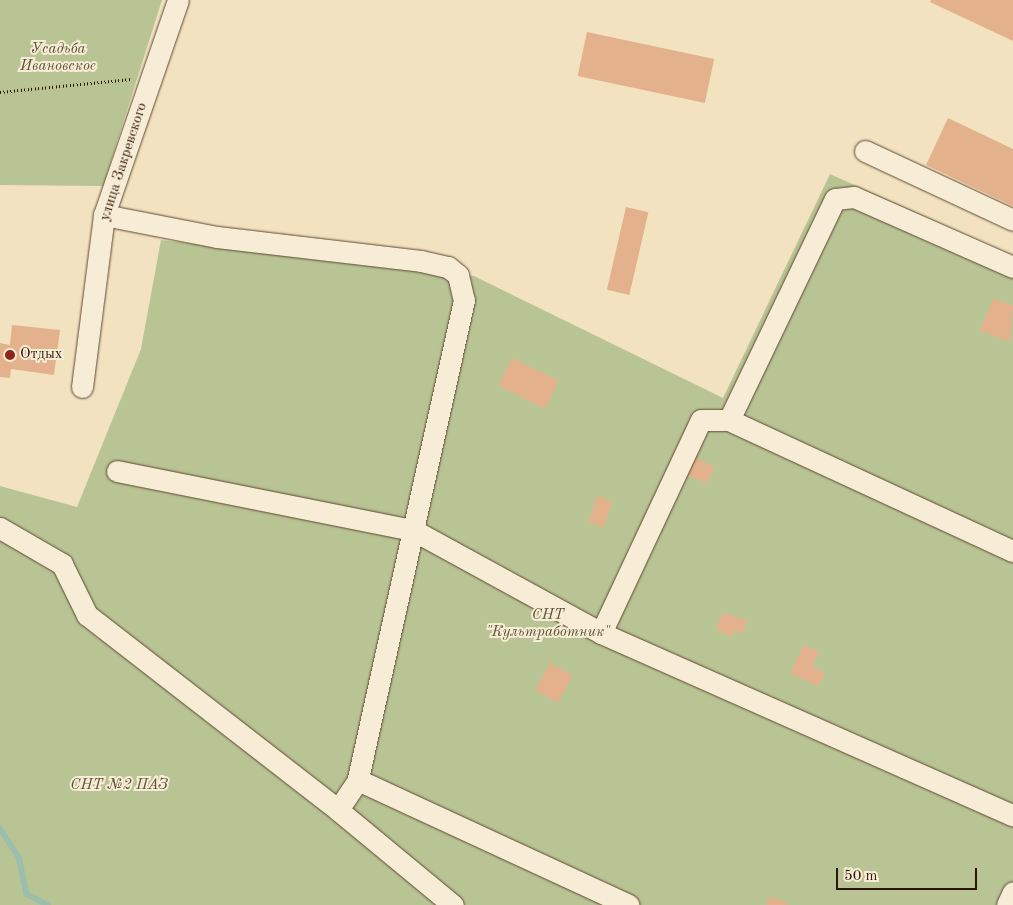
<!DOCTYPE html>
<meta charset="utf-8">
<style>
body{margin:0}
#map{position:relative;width:1013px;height:905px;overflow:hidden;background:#f2e2bf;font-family:"Old Standard TT",serif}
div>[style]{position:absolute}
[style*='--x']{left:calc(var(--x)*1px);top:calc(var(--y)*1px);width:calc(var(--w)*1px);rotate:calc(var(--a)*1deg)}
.green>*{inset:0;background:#b8c494}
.stream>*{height:5.5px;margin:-2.75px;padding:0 2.75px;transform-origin:2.75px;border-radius:2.75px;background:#9cbfad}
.building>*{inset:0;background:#e4b18d;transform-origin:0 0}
.path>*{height:3px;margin-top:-1.5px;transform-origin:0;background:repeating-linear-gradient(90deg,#2e1503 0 1px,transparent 0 3.5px)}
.roads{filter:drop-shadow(0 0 1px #5f4832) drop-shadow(0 0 1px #5f4832)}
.minor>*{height:21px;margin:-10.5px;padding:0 10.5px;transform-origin:10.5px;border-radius:10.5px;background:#f7ecd5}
.dots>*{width:14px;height:14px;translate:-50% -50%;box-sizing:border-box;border:2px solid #f7ecd5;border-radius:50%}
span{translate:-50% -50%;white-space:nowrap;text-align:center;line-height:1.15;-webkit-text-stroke:4px #f7ecd5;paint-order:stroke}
.park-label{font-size:15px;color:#5e5236;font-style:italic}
.street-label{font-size:15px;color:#2e1503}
.poi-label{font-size:15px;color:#2e1503}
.left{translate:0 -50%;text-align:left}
.scale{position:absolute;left:836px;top:868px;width:141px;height:22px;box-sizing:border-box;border:2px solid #2e1503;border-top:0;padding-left:6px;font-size:15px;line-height:18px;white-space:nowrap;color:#2e1503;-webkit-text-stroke:4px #f7ecd5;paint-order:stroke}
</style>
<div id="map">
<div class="green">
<i style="clip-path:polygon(0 0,162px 0,103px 186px,0 185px)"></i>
<i style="clip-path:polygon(830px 174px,1013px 256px,1013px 905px,0 905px,0 486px,77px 507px,141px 349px,161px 240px,474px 276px,723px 398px)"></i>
</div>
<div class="stream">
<i style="--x:0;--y:828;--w:35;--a:57"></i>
<i style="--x:19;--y:857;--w:38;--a:78"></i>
<i style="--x:27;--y:894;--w:24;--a:28"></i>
</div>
<div class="building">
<i style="clip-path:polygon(931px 0,1013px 0,1013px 41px,930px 2px)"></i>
<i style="left:587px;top:32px;width:130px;height:45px;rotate:12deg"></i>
<i style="clip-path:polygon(948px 118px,1013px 149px,1013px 206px,926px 165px)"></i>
<i style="left:626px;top:207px;width:23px;height:85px;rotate:13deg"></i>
<i style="clip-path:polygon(993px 298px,1013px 306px,1010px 342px,980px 331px)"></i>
<i style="clip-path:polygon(12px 325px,60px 330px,54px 375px,11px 369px,10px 378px,0 377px,0 343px,10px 345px)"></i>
<i style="left:512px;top:358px;width:52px;height:31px;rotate:26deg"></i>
<i style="left:692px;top:456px;width:25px;height:19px;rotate:26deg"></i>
<i style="left:597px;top:496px;width:16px;height:28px;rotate:18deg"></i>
<i style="clip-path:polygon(723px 613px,748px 620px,742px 634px,735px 630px,732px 637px,716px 629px)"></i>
<i style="clip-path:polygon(804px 645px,819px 652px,812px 666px,825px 673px,818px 686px,790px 673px)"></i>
<i style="left:550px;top:663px;width:26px;height:31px;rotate:29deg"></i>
<i style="clip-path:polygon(771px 896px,790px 905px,766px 905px)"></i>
</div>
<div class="path">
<i style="--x:0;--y:92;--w:132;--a:-5.7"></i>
</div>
<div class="roads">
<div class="minor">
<i style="--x:865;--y:151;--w:163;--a:25"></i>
<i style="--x:104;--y:215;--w:115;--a:11"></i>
<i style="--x:217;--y:237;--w:205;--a:6.7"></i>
<i style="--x:421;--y:261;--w:28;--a:13"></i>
<i style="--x:448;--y:267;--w:13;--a:39"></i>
<i style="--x:458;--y:275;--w:26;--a:77"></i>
<i style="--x:464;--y:300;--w:492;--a:102.5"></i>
<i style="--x:358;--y:780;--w:36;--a:124"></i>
<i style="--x:338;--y:810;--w:149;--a:39.6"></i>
<i style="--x:82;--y:387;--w:173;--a:-82.7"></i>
<i style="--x:104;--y:215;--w:227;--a:-71"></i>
<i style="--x:729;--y:420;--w:245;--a:-64.4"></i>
<i style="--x:835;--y:199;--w:19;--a:-6"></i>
<i style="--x:854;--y:197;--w:174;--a:23.8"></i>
<i style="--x:117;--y:471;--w:302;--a:11.3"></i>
<i style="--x:413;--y:530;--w:214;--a:28.7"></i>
<i style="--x:601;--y:633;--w:451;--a:23.9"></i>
<i style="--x:0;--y:528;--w:72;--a:30.1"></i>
<i style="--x:62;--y:564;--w:57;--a:63.9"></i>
<i style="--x:87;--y:615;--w:318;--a:37.8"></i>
<i style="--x:601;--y:633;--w:235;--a:-64.9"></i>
<i style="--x:701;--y:420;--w:28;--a:0"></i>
<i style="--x:729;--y:420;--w:313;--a:24.8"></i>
<i style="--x:358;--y:780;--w:298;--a:24.8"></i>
<i style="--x:1007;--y:905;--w:14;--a:-65"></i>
</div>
</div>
<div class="dots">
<i style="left:10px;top:355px;background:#8f2418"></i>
</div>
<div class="park-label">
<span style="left:58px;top:58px">Усадьба<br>Ивановское</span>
<span style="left:548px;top:624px">СНТ<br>"Культработник"</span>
<span style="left:119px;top:786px">СНТ №2 ПАЗ</span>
</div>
<div class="street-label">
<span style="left:124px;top:162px;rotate:-72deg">улица Закревского</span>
</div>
<div class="poi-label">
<span class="left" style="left:20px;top:355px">Отдых</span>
</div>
<div class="scale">50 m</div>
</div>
